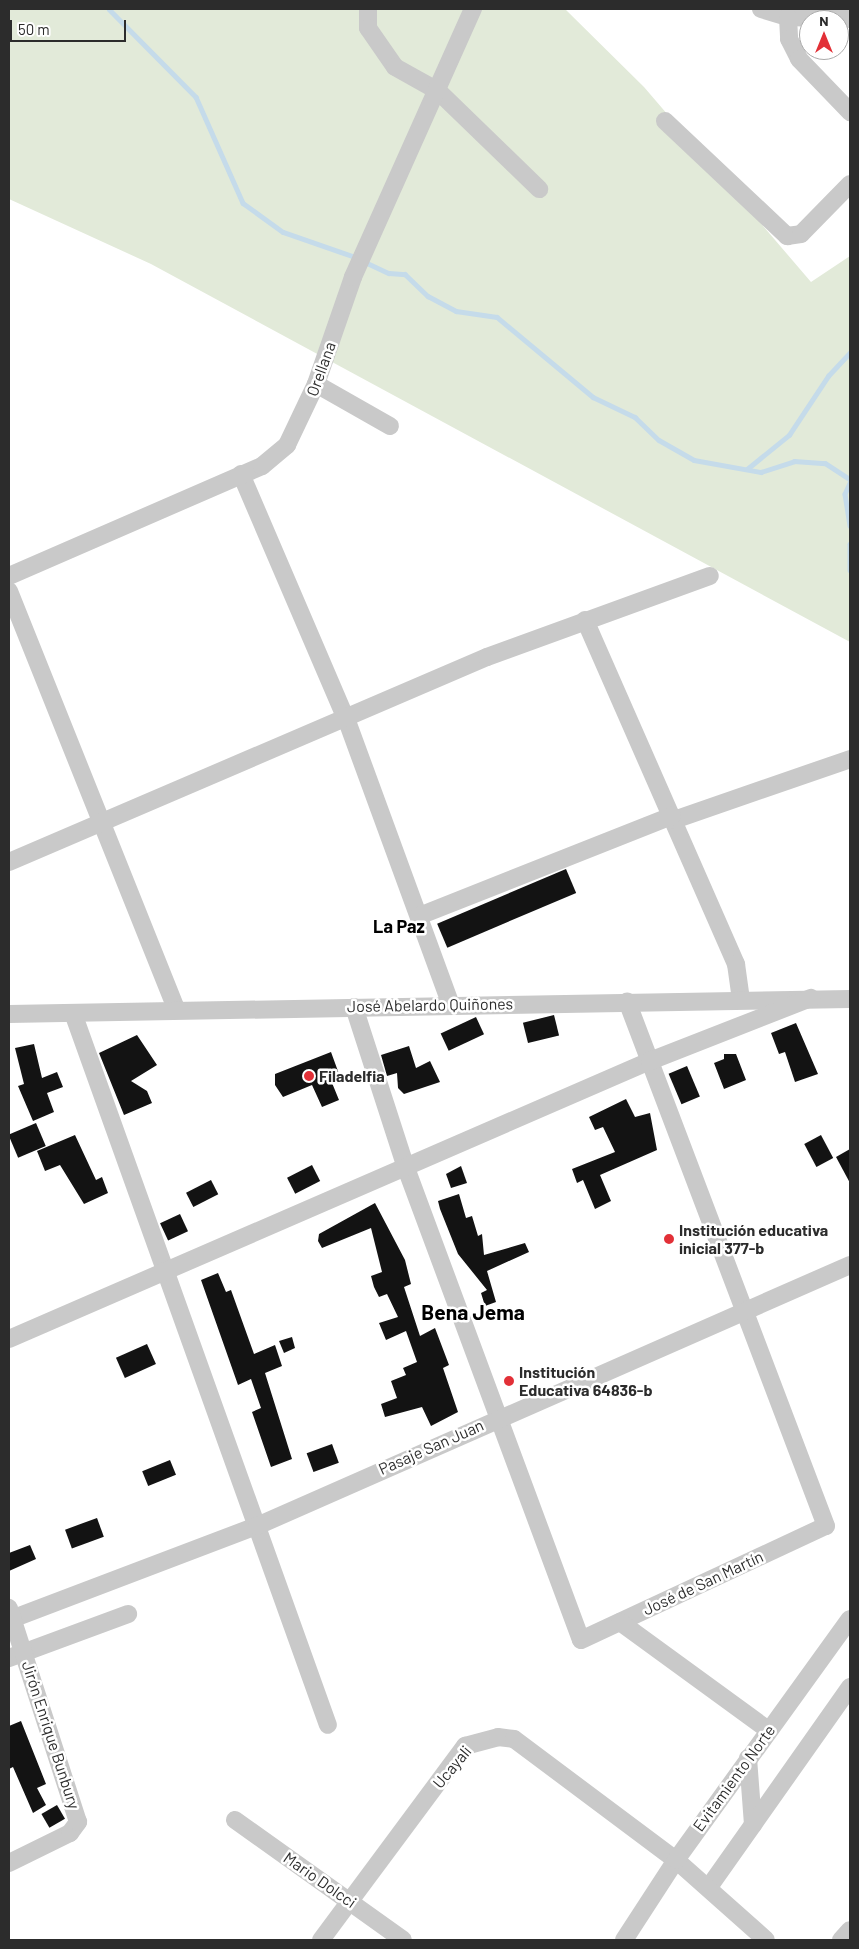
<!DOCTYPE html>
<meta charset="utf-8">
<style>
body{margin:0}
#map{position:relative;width:859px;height:1949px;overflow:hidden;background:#fff;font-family:Barlow,sans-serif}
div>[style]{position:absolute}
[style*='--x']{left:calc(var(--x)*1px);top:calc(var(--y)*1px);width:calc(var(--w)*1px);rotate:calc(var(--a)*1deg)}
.green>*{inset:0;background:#e2ead9}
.stream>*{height:4.5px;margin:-2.25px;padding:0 2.25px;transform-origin:2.25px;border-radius:2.25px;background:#c5dbea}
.building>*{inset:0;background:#131313;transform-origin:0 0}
.minor>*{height:18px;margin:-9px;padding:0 9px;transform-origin:9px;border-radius:9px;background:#c9c9c9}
.dots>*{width:14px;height:14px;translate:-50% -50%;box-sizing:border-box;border:2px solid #fff;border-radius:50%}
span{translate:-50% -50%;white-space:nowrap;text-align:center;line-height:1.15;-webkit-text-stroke:5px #fff;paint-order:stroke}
.street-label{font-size:16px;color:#2c2c2c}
.poi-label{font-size:16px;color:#2c2c2c;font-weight:700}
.left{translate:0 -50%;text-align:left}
.neighbourhood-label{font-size:18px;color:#000;font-weight:700}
.district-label{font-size:21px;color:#000;font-weight:700}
.frame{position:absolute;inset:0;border:10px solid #2c2c2c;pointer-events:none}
.north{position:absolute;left:799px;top:10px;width:50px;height:50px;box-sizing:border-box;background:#fff;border:1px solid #ababab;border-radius:50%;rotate:0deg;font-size:14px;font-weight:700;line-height:20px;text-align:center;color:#2c2c2c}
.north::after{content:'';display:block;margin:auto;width:18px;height:22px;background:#e23037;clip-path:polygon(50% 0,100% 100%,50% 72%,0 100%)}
.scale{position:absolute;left:10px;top:20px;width:116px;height:22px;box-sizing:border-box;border:2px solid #2c2c2c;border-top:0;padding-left:6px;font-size:15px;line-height:18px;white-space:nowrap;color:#2c2c2c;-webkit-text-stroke:4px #fff;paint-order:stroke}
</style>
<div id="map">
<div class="green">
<i style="clip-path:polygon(9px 9px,565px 9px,644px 87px,811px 282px,850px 256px,850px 642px,151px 264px,9px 199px)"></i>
</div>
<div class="stream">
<i style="--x:109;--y:9;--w:124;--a:45.3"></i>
<i style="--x:196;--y:97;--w:116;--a:66.1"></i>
<i style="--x:243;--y:203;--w:49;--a:35.9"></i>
<i style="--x:283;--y:232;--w:79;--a:19.1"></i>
<i style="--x:365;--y:262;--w:26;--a:25"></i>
<i style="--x:389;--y:273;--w:16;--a:4"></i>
<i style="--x:405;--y:274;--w:32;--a:44"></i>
<i style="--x:428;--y:296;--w:32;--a:28"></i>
<i style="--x:456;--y:311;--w:41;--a:8.3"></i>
<i style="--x:497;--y:317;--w:125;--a:39.8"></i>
<i style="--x:593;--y:397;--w:47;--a:25.5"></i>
<i style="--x:635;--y:417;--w:33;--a:44"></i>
<i style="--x:659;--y:440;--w:40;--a:29.7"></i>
<i style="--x:694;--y:460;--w:68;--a:10.2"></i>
<i style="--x:761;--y:472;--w:35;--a:-18"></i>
<i style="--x:794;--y:461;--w:31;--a:4"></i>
<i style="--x:825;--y:463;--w:30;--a:33"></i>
<i style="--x:747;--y:469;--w:54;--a:-39"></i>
<i style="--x:789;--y:435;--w:71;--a:-56.5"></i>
<i style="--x:828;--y:376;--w:33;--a:-47"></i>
<i style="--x:850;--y:483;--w:12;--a:114"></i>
<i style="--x:845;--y:494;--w:32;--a:81"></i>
<i style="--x:850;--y:544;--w:26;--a:90"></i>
</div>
<div class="building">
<i style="left:566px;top:869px;width:26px;height:140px;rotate:67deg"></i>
<i style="left:554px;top:1015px;width:21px;height:32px;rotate:76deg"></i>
<i style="left:476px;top:1017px;width:19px;height:39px;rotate:65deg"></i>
<i style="clip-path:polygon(796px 1023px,818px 1074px,795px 1082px,785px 1052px,779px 1054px,771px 1033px)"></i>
<i style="clip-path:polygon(137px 1035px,157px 1065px,131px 1081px,147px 1091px,152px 1103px,124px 1115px,99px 1053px)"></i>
<i style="clip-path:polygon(34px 1044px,42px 1078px,57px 1072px,63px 1087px,47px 1093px,54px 1112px,33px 1121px,18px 1086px,24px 1084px,15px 1048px)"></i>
<i style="clip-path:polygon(409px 1046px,416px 1068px,430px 1061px,440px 1082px,404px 1094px,398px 1088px,397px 1073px,387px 1076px,381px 1055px)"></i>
<i style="clip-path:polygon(331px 1052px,339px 1074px,330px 1078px,339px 1100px,322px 1107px,312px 1085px,283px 1097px,275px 1085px,275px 1074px)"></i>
<i style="clip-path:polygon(724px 1054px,736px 1054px,746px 1080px,724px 1089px,714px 1063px,724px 1059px)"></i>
<i style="left:687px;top:1066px;width:33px;height:20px;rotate:67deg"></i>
<i style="clip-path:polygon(626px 1099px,635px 1117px,650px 1113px,657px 1150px,600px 1175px,611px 1201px,595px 1209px,583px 1180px,577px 1183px,572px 1169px,615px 1152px,603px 1127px,595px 1130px,589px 1117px)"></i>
<i style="left:36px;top:1123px;width:25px;height:30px;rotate:67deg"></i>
<i style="clip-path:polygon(75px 1135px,96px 1180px,102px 1177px,108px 1193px,84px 1204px,60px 1165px,45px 1171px,37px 1151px)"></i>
<i style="left:821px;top:1135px;width:26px;height:19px;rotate:62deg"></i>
<i style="clip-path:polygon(850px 1149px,850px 1183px,836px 1157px)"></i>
<i style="left:312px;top:1165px;width:18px;height:28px;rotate:63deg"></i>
<i style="clip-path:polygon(461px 1166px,467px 1183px,451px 1188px,446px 1174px)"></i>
<i style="left:211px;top:1180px;width:16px;height:28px;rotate:63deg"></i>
<i style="clip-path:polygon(459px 1194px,466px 1218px,472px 1216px,478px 1236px,482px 1234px,484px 1255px,525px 1243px,529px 1252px,487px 1271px,496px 1302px,485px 1306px,481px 1293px,487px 1290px,458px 1254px,440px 1209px,438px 1201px)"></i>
<i style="clip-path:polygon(375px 1203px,405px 1260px,411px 1284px,404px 1287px,420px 1336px,435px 1328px,449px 1365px,443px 1368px,458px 1412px,431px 1426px,422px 1407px,385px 1417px,381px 1404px,397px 1398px,391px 1381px,406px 1375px,403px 1368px,417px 1362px,406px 1331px,386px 1340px,379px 1323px,398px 1317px,387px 1294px,379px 1297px,374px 1287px,371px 1276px,382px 1272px,371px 1228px,322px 1248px,318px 1241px,319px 1234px)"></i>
<i style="left:180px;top:1214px;width:19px;height:22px;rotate:65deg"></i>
<i style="clip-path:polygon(218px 1273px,226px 1292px,231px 1290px,254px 1354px,275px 1345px,282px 1366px,265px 1373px,292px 1459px,271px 1467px,252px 1412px,261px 1408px,251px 1379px,238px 1385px,201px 1280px)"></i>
<i style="clip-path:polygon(292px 1337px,295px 1348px,284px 1353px,279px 1341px)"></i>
<i style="left:147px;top:1344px;width:22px;height:34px;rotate:66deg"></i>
<i style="left:332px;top:1444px;width:20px;height:27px;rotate:70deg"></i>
<i style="left:170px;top:1460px;width:16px;height:30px;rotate:68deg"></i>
<i style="left:97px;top:1518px;width:20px;height:34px;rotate:70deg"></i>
<i style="clip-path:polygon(30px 1545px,36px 1559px,9px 1571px,9px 1553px)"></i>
<i style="clip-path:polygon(21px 1721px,46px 1784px,37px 1788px,46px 1805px,33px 1813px,13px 1767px,9px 1769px,9px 1726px)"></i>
<i style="left:57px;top:1805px;width:16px;height:18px;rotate:60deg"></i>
</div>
<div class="minor">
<i style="--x:368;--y:9;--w:19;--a:90"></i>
<i style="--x:368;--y:28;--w:47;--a:55.3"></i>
<i style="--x:395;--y:67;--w:49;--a:29.2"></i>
<i style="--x:438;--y:91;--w:141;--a:44.1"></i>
<i style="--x:761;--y:9;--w:28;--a:17"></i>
<i style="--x:788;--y:17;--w:62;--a:1.8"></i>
<i style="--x:788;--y:17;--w:22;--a:87"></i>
<i style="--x:789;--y:39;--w:22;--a:63"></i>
<i style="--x:799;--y:59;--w:74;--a:46.1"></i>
<i style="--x:665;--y:121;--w:168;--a:43.3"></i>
<i style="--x:787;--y:236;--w:14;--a:-8"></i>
<i style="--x:801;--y:234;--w:70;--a:-45.6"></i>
<i style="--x:316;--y:384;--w:85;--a:29.6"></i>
<i style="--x:241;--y:474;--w:269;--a:66.8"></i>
<i style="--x:347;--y:721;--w:302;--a:69.9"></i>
<i style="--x:9;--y:576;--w:276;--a:-23.5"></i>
<i style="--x:262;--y:466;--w:33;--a:-40"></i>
<i style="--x:287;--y:445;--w:68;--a:-64.6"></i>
<i style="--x:316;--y:384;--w:113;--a:-70.9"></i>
<i style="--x:353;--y:277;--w:294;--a:-65.9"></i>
<i style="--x:9;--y:591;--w:451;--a:68.2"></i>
<i style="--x:585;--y:620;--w:376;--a:66.3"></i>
<i style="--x:736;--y:964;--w:35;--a:82"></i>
<i style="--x:674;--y:820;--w:186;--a:-19.1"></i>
<i style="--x:9;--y:862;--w:520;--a:-23.21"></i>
<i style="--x:487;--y:657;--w:237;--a:-20"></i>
<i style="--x:419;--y:916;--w:272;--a:-21.6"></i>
<i style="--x:354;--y:1007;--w:169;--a:72.1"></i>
<i style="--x:406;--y:1168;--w:503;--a:69.66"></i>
<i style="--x:581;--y:1640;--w:270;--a:-25"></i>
<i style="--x:826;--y:1526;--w:561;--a:-110.76"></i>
<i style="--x:73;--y:1013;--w:756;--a:70.3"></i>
<i style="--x:9;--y:1014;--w:841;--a:-1.02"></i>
<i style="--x:9;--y:1339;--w:699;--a:-23.45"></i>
<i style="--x:650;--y:1061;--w:173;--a:-21.4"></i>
<i style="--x:9;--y:1620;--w:265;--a:-20.8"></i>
<i style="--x:257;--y:1526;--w:648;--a:-23.76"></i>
<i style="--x:620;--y:1622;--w:183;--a:36.1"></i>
<i style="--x:9;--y:1658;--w:127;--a:-20.3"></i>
<i style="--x:748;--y:1758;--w:67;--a:85.7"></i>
<i style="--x:235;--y:1820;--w:206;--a:35.5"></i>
<i style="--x:9;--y:1863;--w:68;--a:-26.2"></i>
<i style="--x:70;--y:1833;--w:14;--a:-54"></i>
<i style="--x:78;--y:1822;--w:225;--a:-107.9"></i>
<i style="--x:709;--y:1887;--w:245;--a:-54.8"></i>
<i style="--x:321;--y:1940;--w:242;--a:-53.4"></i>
<i style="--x:465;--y:1746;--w:34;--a:-15"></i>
<i style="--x:498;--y:1737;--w:16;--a:7"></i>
<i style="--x:514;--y:1739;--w:202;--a:36.8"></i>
<i style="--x:676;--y:1860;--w:120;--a:41.6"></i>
<i style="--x:624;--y:1940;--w:95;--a:-57"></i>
<i style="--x:676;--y:1860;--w:297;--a:-54.2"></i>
<i style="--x:841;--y:1940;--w:13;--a:-48"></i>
</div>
<div class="dots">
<i style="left:309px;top:1076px;background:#e23037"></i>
<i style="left:669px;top:1239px;background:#e23037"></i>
<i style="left:509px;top:1381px;background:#e23037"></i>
</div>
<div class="street-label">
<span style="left:321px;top:369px;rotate:-70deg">Orellana</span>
<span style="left:430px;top:1005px;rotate:-1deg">José Abelardo Quiñones</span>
<span style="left:431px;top:1447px;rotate:-24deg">Pasaje San Juan</span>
<span style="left:703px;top:1583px;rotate:-25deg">José de San Martín</span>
<span style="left:51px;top:1735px;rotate:72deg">Jirón Enrique Bunbury</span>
<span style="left:452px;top:1767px;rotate:-50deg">Ucayali</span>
<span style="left:734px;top:1778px;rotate:-54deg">Evitamiento Norte</span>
<span style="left:320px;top:1880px;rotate:35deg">Mario Dolcci</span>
</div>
<div class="poi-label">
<span class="left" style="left:319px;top:1076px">Filadelfia</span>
<span class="left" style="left:679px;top:1239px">Institución educativa<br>inicial 377-b</span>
<span class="left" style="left:519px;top:1381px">Institución<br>Educativa 64836-b</span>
</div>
<div class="neighbourhood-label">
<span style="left:399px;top:926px">La Paz</span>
</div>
<div class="district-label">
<span style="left:473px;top:1312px">Bena Jema</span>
</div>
<div class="frame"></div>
<div class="north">N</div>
<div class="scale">50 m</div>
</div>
